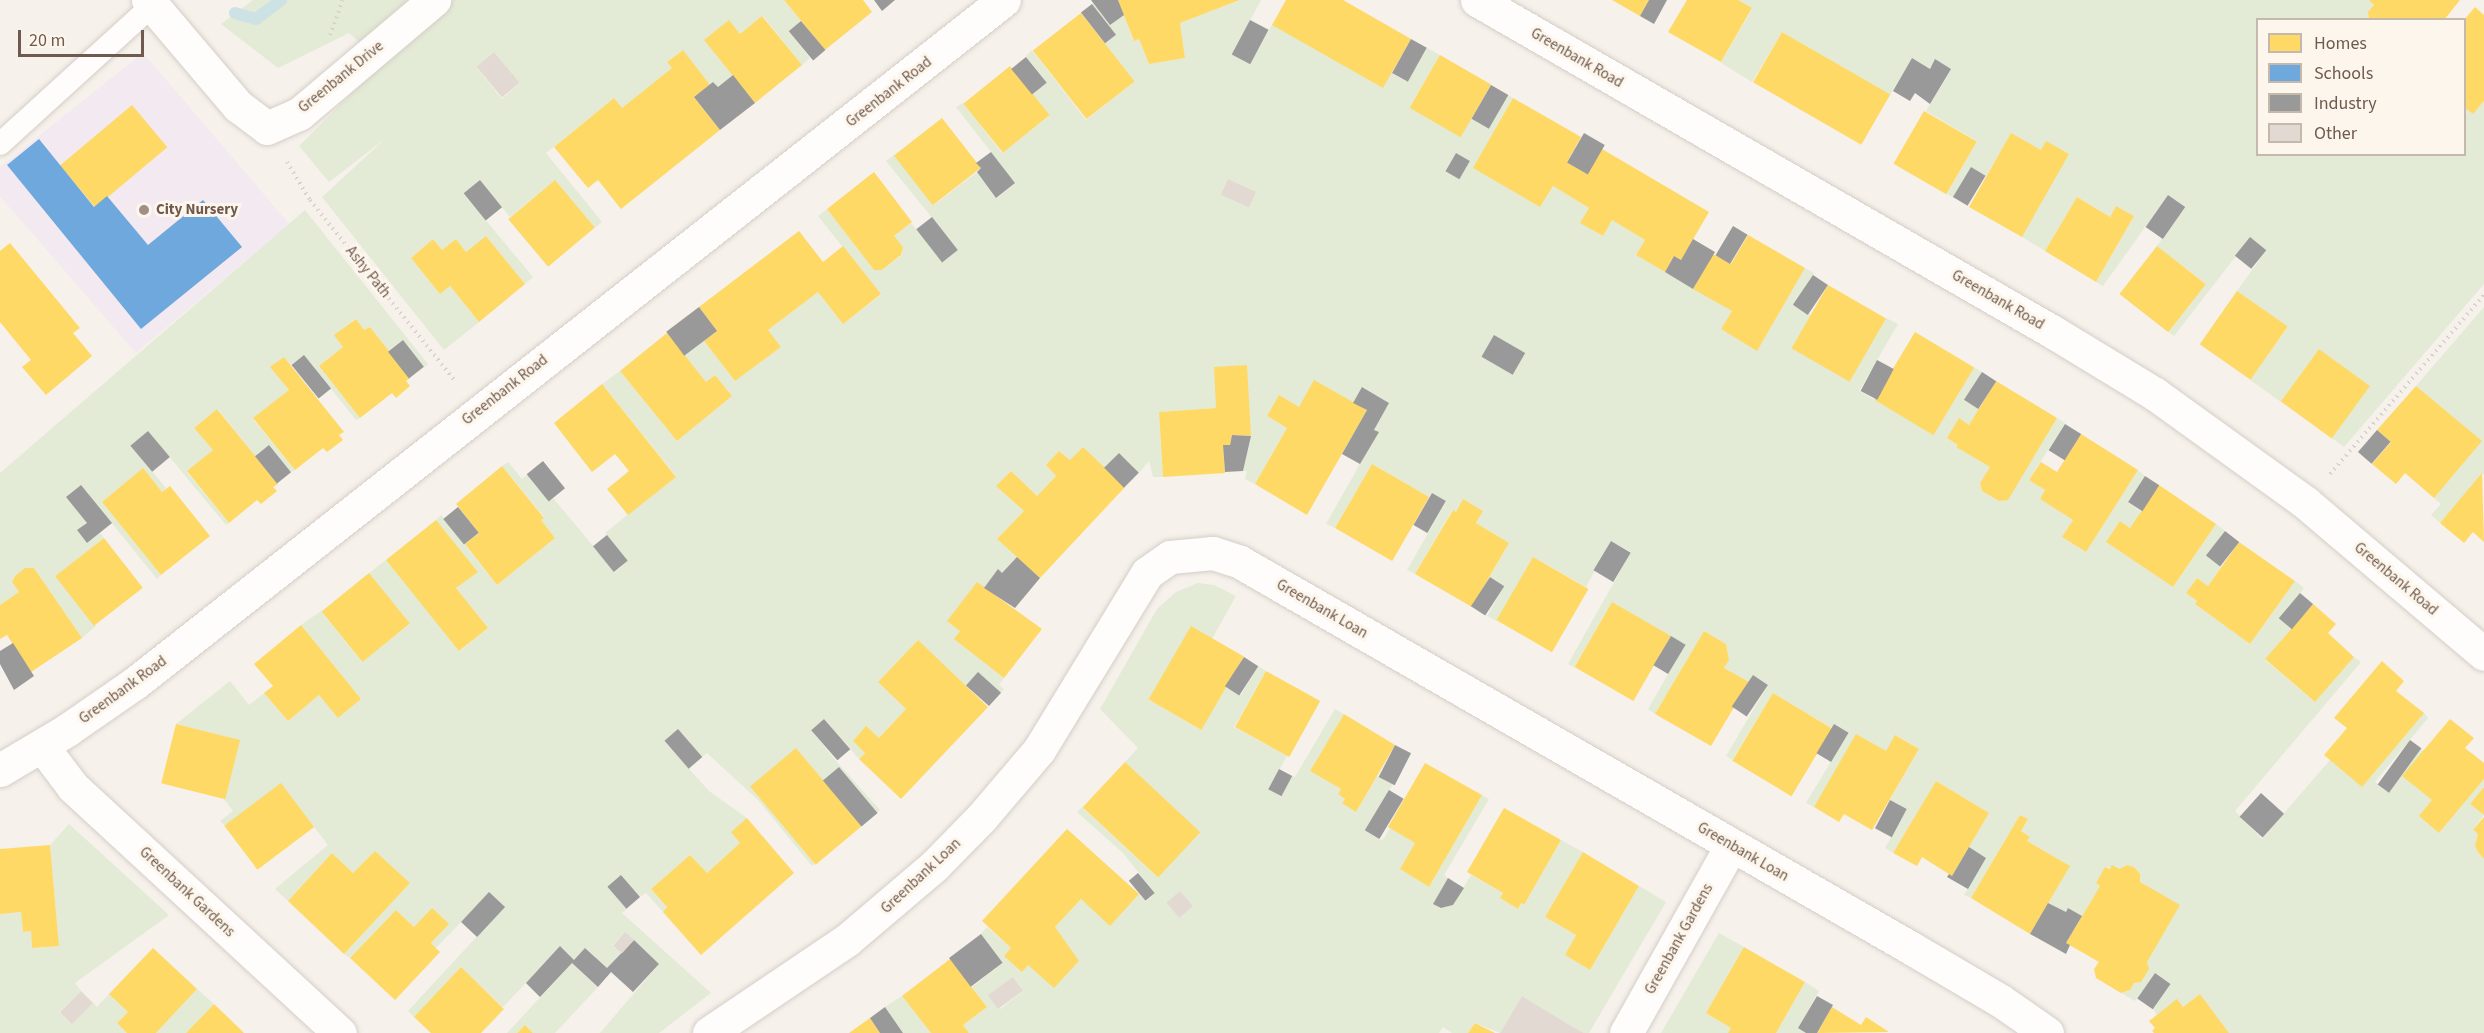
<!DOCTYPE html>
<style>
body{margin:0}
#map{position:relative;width:2484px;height:1033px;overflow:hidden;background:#f6f1ea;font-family:"Source Sans 3",sans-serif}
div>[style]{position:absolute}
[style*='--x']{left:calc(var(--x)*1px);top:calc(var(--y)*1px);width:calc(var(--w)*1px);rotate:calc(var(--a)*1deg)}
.education>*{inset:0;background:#f2e9f1}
.green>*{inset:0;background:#e3ebd6}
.homes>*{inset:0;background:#ffd966;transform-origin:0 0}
.schools>*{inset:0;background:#6fa8dc}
.industry>*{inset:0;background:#999;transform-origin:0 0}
.stream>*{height:12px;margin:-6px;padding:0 6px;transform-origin:6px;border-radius:6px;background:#cde2e4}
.building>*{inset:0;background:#e2d9d2;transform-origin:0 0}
.path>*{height:4px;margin-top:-2px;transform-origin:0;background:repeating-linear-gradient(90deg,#d7d0cb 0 1.5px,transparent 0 6px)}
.roads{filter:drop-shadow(0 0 2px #d5cec8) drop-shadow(0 0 2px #d5cec8)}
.lane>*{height:22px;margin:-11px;padding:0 11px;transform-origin:11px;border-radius:11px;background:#fefdfc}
.street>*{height:33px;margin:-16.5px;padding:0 16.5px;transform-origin:16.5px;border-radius:16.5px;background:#fefdfc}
.dots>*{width:16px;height:16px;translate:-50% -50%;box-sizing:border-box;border:3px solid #fdf6ec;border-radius:50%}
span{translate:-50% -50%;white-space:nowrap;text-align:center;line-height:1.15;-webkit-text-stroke:6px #fdf6ec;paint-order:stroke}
.street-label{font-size:15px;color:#705a4d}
.poi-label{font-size:15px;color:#705a4d;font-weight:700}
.left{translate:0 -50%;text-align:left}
.legend{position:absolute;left:2256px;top:18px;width:210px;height:138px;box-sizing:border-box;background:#fdf6ec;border:2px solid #c5b8ac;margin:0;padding:8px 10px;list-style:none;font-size:18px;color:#705a4d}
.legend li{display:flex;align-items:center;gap:12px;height:30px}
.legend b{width:30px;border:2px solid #c5b8ac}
.scale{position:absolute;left:18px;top:30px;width:126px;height:27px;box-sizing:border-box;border:3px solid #705a4d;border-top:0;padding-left:8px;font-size:18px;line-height:21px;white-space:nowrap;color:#705a4d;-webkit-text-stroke:4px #fdf6ec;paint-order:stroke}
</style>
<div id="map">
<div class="education">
<i style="clip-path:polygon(143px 53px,289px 224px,136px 353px,0 196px,0 167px)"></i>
</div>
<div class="green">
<i style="clip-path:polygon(evenodd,253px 0,784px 0,801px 21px,789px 32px,810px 58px,802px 65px,763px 16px,740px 34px,729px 21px,733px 75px,718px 87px,713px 82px,710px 85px,682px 50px,667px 62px,672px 68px,622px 108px,614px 98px,546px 153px,602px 222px,595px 228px,555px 180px,510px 217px,480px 181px,464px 194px,533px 277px,525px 284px,486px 236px,466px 252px,456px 239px,442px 250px,433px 239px,411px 258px,440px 294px,450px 286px,479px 322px,444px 350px,322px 197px,385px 139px,329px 182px,299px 146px,382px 63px,349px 33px,278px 68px,221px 24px,253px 0,494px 52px,520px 83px,502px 99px,476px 67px,494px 52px)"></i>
<i style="clip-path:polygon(evenodd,1241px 0,1261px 0,1232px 54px,1250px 64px,1272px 25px,1391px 73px,1407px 82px,1427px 48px,1440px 55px,1409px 108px,1472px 119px,1488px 129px,1508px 95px,1513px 98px,1474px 168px,1540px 207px,1553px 186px,1589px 208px,1581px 223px,1603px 236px,1612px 220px,1645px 240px,1636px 255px,1732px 311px,1721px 329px,1757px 350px,1805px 268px,1814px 273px,1795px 305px,1811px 315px,1792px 348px,1849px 381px,1886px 318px,1898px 324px,1859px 391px,1934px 434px,1974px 367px,1982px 372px,1965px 399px,1979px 409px,1969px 425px,1959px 419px,1947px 438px,1958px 445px,1956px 447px,1990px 467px,1980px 483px,1982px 491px,1999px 501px,2008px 499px,2057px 418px,2065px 423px,2029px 480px,2045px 490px,2040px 499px,2073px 520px,2062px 537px,2086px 552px,2138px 470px,2145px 476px,2128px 502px,2141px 512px,2130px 528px,2120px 521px,2106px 542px,2173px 587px,2216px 524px,2225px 531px,2206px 556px,2221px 567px,2208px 586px,2197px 578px,2186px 593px,2197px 601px,2195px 604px,2250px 644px,2295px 581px,2304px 588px,2280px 619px,2292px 629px,2265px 660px,2315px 702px,2354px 657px,2361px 662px,2235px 811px,2262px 839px,2330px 760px,2424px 713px,2428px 718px,2375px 782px,2386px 790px,2421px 748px,2424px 751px,2403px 776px,2432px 800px,2439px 833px,2484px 779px,2484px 787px,2470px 804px,2484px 815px,2473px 830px,2478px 834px,2476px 846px,2478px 852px,2484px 859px,2484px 1033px,2229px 1033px,2200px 994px,2183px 1007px,2177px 1000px,2157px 1015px,2153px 1009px,2171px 984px,2155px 973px,2135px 1001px,2121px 993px,2130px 990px,2179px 906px,2140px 882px,2140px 874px,2134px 867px,2127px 865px,2119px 869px,2105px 867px,2096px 883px,2100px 886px,2082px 916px,2068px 908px,2066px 912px,2048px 903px,2069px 866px,2027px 841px,2030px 837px,2021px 831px,2028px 819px,2020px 815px,1971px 898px,1964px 895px,1986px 858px,1969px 847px,1989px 813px,1936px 781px,1893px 853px,1885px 848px,1907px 809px,1890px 800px,1919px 749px,1896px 735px,1886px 751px,1814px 807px,1806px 803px,1848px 733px,1834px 724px,1832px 728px,1773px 693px,1732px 760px,1726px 756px,1768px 685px,1753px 675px,1749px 682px,1724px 668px,1729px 660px,1726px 644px,1704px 631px,1655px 714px,1648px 709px,1685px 645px,1612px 602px,1574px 667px,1568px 664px,1631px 552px,1611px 541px,1586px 587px,1533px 557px,1497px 621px,1487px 616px,1504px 586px,1490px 577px,1509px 543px,1476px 523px,1483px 511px,1463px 499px,1456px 512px,1452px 510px,1415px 574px,1407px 570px,1446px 502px,1432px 493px,1429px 497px,1372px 464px,1335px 528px,1326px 524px,1378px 432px,1374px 430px,1389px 403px,1363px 387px,1353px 403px,1299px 407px,1279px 396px,1267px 416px,1287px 428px,1255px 484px,1245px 479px,1247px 471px,1243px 471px,1251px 436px,1216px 408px,1159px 412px,1163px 477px,1153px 477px,1149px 461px,1139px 473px,1119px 453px,1105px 468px,1094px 458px,1070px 460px,1059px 451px,1046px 465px,1056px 476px,1037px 496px,1011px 471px,997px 487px,1024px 511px,997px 539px,1017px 557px,1002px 573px,998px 570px,984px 588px,955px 639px,1004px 678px,999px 685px,1004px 689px,1001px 693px,965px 685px,917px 641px,878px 682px,906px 709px,879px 738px,866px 727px,853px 741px,865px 753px,859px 759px,824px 719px,811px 730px,836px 761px,880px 810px,877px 813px,839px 768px,823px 781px,797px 749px,814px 865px,812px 866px,758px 800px,707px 753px,702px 757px,678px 729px,664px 741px,709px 791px,747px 818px,740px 843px,707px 873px,690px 855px,651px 889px,667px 907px,663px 912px,646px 893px,640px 897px,621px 875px,627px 909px,622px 913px,711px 993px,659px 1033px,600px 1033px,659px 964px,625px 932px,612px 945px,621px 953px,607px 968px,586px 948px,574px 960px,560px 947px,503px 1007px,461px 968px,414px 1017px,408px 1011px,504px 907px,489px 893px,436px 948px,431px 943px,449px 924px,414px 927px,396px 910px,350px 958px,344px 954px,410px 883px,375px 851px,353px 873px,332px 853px,288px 901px,275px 889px,328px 845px,281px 784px,225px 826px,220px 821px,233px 811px,224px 799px,239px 740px,176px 724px,230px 681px,249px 705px,264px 693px,288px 721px,319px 695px,338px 718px,361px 699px,301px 625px,321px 611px,362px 662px,410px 624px,369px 573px,386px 560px,460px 651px,488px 628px,456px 588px,477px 571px,436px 520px,441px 515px,497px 585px,555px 538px,541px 520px,544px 517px,502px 466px,508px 462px,522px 479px,527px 475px,549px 501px,553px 498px,615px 572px,628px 561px,605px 533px,676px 476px,602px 384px,620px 371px,677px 441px,732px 396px,715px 375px,706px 382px,685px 356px,704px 341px,735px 381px,780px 347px,768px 330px,818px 292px,843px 324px,881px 295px,818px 216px,827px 209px,874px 270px,882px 270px,901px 256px,903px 247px,894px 236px,911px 223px,943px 262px,958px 250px,886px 161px,894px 155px,934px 205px,977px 172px,997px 198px,1015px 183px,956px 107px,963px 103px,1002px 153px,1049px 116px,1032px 94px,1047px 83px,1026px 56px,1032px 50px,1086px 120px,1134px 82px,1104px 43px,1115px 34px,1092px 4px,1093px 3px,1124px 15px,1133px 40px,1139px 39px,1149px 64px,1185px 58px,1180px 23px,1241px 0,1456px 153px,1469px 162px,1459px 179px,1446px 171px,1456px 153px,1241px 0,1228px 179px,1255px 192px,1249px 207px,1221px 194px,1228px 179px)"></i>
<i style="clip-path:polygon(1738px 0,2369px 0,2374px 5px,2368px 12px,2369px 19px,2258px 20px,2258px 154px,2464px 154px,2465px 107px,2473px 114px,2484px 101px,2484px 284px,2344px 447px,2332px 438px,2369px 386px,2319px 349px,2281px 402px,2250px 380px,2288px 327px,2237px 291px,2266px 251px,2250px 238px,2174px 336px,2169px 332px,2206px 284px,2157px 246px,2185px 207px,2168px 195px,2103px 286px,2096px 282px,2134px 216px,2116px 206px,2110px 217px,2077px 197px,2045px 251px,2027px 240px,2022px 237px,2041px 150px,2011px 134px,1986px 176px,1971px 167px,1954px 198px,1947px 194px,1977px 141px,1926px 111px,1951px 69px,1935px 60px,1930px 69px,1912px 58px,1890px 95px,1782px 32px,1752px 82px,1721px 63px,1752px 9px)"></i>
<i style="clip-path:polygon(305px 210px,428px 364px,424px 367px,403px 340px,388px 351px,370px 327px,364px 330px,355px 319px,335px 335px,343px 347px,319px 366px,360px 418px,356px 420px,304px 355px,291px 365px,284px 357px,271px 367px,289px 390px,253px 419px,295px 470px,291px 472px,269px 445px,255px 456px,218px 409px,206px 418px,194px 428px,213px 450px,187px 472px,229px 523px,226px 525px,148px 431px,131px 446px,166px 488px,162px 492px,143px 469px,102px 502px,161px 575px,157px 579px,81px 485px,67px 497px,87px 523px,78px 531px,87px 543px,100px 533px,104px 538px,56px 576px,96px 626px,82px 638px,34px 568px,25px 568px,15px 576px,12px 582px,19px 592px,0 605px,0 473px)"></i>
<i style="clip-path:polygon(2484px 307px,2484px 475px,2482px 474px,2440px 523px,2431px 515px,2441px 504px,2434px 498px,2481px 441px,2416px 386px)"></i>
<i style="clip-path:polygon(evenodd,1198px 583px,1214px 585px,1236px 596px,1212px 639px,1191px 627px,1149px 700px,1201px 730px,1226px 687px,1241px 695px,1258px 666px,1266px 671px,1234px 727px,1287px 756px,1268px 789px,1281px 797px,1292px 776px,1295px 777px,1335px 709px,1344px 714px,1310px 771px,1341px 789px,1338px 794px,1345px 799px,1343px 803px,1356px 812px,1377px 776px,1393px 784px,1366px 831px,1382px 841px,1390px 828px,1415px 843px,1400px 869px,1429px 887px,1482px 795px,1489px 799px,1444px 875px,1448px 878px,1433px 904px,1441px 908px,1453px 905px,1471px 875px,1503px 893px,1500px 898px,1518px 909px,1521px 903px,1524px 905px,1561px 840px,1583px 852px,1545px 917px,1576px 935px,1565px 955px,1590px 970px,1639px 886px,1666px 902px,1589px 1033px,1584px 1033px,1522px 996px,1500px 1033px,1475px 1023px,1468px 1033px,1452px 1033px,1443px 1027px,1439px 1033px,969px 1033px,963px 1025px,987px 1007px,972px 987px,1003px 963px,981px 934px,987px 927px,1011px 948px,1005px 956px,1022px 972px,1055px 927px,1081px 899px,1110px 925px,1139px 894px,1146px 902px,1155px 893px,1123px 853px,1077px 812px,1082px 807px,1158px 878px,1125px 762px,1138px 748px,1100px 709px,1157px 609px,1176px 592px,1198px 583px,1180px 891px,1193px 906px,1180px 918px,1167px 903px,1180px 891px,1198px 583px,1013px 977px,1023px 991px,999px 1010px,1013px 977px)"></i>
<i style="clip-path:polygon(69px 824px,169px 915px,75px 983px,81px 991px,59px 1012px,71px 1024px,93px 1003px,97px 1007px,109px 994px,128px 1012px,117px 1023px,127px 1033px,0 1033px,0 914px,21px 912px,23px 932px,31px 931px,32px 948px,59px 946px,50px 845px)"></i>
<i style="clip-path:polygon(1719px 933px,1744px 947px,1706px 1013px,1731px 1028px,1728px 1033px,1661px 1033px)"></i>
<i style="clip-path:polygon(572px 963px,598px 987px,555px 1033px,533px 1033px,525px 1025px,517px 1033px,507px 1033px)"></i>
<i style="clip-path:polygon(1805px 982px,1819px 991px,1798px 1028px,1806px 1033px,1776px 1033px)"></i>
<i style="clip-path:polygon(197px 989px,214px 1004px,186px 1033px,156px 1033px)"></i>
<i style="clip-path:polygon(902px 996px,931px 1033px,903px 1033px,885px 1007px)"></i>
</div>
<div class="homes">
<i style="clip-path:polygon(784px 0,863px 0,872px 12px,825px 50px)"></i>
<i style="clip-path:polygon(1118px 0,1240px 0,1180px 23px,1185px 58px,1149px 64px,1139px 39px,1134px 41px)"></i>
<i style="clip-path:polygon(1286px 0,1343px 0,1411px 39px,1383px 88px,1272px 25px)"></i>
<i style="clip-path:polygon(1612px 0,1649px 0,1640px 16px)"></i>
<i style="clip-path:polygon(1687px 0,1738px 0,1752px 8px,1721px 62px,1668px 32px)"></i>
<i style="clip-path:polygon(2369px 0,2460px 0,2444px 20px,2369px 20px,2368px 12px,2374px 5px)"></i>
<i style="clip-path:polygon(2475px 7px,2484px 15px,2484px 101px,2473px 114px,2464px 107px,2464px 20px)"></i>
<i style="left:1081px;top:13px;width:87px;height:61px;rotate:52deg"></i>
<i style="clip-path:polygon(762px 16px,802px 65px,755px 103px,704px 40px,729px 20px,740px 34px)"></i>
<i style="left:1782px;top:32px;width:125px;height:58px;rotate:30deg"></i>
<i style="clip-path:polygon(683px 50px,710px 85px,694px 97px,720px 130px,621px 209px,598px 180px,588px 188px,554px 147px,614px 98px,622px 108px,672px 68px,667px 62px)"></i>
<i style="left:1440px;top:55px;width:59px;height:61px;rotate:30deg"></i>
<i style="left:1010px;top:66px;width:63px;height:60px;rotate:51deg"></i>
<i style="clip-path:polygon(1513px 98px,1581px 137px,1567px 162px,1587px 174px,1602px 149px,1709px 212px,1681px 260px,1674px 256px,1665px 272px,1636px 255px,1645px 240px,1612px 220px,1603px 236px,1580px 223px,1589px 208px,1553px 186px,1540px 207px,1473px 168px)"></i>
<i style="left:132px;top:105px;width:55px;height:94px;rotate:50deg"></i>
<i style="left:1924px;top:111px;width:61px;height:61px;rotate:30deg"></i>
<i style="left:942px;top:118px;width:63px;height:61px;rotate:52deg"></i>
<i style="clip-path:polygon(2011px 133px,2041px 150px,2046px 141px,2069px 154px,2022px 237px,1969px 207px)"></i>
<i style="clip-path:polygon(874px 172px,912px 222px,894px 236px,903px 247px,901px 255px,882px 270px,874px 270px,827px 209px)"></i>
<i style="left:555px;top:180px;width:62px;height:61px;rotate:50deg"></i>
<i style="clip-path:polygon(2077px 197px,2110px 217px,2116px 206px,2134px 216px,2096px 282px,2045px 251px)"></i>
<i style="clip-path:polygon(799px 231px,823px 262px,843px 246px,881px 294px,843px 324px,818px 292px,768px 330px,781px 347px,735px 381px,704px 341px,717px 331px,699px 307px)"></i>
<i style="clip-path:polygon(1748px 235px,1805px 268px,1757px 351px,1721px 329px,1732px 311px,1693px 289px,1713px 254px,1731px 264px)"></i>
<i style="clip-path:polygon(486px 236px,525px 284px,479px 322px,450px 286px,440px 294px,411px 258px,433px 239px,442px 250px,456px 239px,466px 252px)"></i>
<i style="clip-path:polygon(10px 243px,80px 328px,73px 333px,92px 356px,46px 395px,22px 367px,31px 360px,0 322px,0 251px)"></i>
<i style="left:2157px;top:246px;width:62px;height:61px;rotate:38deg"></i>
<i style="left:1828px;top:285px;width:67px;height:73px;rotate:30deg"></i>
<i style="left:2237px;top:291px;width:62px;height:65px;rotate:35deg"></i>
<i style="clip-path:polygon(356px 319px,364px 330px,370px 327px,410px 378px,406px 381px,410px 386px,396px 398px,392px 393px,360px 418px,319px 366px,343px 347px,334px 335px)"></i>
<i style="left:1915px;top:332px;width:69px;height:79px;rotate:31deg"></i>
<i style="clip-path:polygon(667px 333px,706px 382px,715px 375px,732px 396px,677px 441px,620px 371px)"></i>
<i style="left:2319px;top:349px;width:63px;height:65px;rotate:36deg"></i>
<i style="clip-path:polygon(284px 357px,344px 432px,339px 435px,343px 440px,327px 452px,323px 448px,295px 470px,253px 418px,289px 390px,270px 367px)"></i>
<i style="clip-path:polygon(1247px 365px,1251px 436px,1232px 435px,1230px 445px,1223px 445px,1225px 473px,1163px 477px,1159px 412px,1216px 408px,1214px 367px)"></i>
<i style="clip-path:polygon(1314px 380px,1367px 410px,1307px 515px,1255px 484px,1287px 428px,1267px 416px,1279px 395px,1299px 407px)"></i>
<i style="clip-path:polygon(1996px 381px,2057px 418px,2008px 500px,1999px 501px,1982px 491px,1980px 483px,1990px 467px,1956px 447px,1958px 445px,1947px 438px,1959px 418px,1969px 425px)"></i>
<i style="clip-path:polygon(602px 384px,676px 477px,628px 515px,607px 489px,629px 471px,615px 454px,592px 472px,554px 423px)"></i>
<i style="clip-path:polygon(2416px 386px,2482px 441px,2434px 498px,2405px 473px,2396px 484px,2372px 464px,2391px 442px,2377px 430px)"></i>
<i style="clip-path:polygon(217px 409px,278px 484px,273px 487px,277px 491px,261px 504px,257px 500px,229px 523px,187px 471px,213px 450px,194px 428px)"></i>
<i style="clip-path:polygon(2081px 434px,2138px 470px,2086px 552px,2062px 537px,2073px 520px,2040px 499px,2045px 490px,2029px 480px,2041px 462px,2057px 472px)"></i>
<i style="clip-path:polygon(1083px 447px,1125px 487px,1040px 578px,997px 539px,1024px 511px,996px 486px,1011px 471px,1037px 496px,1056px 476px,1046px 465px,1059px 451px,1070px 460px)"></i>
<i style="left:1372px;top:464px;width:66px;height:74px;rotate:30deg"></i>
<i style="clip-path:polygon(502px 466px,544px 518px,541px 520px,555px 538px,497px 585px,465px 544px,479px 533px,456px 504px)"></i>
<i style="clip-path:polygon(143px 468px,162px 492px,170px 486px,210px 536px,161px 575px,102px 502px)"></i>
<i style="clip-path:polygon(2482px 473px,2484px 542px,2473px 532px,2464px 543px,2440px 523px)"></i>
<i style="clip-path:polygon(2159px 485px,2216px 524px,2173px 587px,2106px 542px,2120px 521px,2130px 528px)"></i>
<i style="clip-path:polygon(1463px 499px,1483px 511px,1476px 523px,1509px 543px,1472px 607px,1415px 574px,1453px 510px,1456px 512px)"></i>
<i style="clip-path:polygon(436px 520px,478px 572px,456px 588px,488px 628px,459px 651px,386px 560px)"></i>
<i style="left:104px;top:538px;width:63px;height:62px;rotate:52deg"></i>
<i style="clip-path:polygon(2239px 542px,2295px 581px,2250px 644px,2195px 604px,2197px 601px,2186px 593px,2197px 578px,2208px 586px)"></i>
<i style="left:1533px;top:557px;width:64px;height:73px;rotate:30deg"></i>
<i style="clip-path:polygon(25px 568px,34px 568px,82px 638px,31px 672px,7px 635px,0 639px,0 605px,19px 592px,12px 582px,15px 576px)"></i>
<i style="left:369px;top:573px;width:65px;height:61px;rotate:51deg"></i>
<i style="clip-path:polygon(977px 582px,1042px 629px,1004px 678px,954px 639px,960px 631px,947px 621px)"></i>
<i style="left:1612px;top:602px;width:68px;height:75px;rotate:30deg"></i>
<i style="clip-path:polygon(2313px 604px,2336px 624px,2328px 633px,2354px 657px,2315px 702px,2265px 659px)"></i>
<i style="clip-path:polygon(301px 625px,361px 699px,338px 718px,319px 695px,288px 721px,264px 693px,273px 686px,254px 664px)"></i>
<i style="left:1191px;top:626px;width:61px;height:85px;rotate:30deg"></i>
<i style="clip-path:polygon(1704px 631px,1726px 644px,1729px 660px,1724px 668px,1749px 682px,1711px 746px,1655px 714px)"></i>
<i style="clip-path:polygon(918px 640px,988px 707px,901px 799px,859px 759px,865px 753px,853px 741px,866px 726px,879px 738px,906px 709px,878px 682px)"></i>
<i style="clip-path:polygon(2382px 661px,2404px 681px,2396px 691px,2424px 713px,2362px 787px,2324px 755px,2347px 728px,2334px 718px)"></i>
<i style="left:1266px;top:671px;width:62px;height:64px;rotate:29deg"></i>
<i style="left:1773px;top:693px;width:69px;height:79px;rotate:31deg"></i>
<i style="clip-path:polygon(1344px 714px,1395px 745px,1356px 812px,1342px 803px,1345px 799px,1338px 794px,1341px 789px,1310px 771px)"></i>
<i style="clip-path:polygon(2450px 719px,2474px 738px,2465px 748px,2484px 763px,2484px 779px,2439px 833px,2419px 816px,2432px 800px,2402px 776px)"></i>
<i style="left:176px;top:724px;width:66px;height:61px;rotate:14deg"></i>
<i style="clip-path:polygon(1856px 734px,1886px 751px,1895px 735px,1919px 749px,1872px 830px,1844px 814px,1839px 822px,1814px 807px)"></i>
<i style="left:796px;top:748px;width:102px;height:60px;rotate:50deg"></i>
<i style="left:1125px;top:762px;width:103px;height:62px;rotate:43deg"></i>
<i style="clip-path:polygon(1425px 763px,1482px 795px,1429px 887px,1400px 869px,1415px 843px,1388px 827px)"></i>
<i style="clip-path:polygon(1936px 781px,1989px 813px,1952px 876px,1922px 857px,1917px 866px,1893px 853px)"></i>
<i style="left:281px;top:783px;width:55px;height:71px;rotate:53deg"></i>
<i style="clip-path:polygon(2484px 787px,2484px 815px,2470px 804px)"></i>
<i style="clip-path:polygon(1504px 808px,1561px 840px,1524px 905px,1521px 903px,1518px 909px,1500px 898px,1503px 893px,1467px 872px)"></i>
<i style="clip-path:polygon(2020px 815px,2028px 819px,2021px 831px,2030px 837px,2027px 841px,2070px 866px,2030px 934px,1971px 898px)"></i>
<i style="clip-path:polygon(2484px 817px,2484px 859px,2478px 852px,2475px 846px,2478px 834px,2473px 830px)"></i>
<i style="clip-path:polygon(747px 818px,794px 873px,701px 955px,663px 912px,667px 907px,651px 889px,690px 855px,707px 873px,740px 843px,731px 832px)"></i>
<i style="clip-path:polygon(1067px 829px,1139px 894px,1110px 926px,1081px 899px,1055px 927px,1079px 961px,1054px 988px,1028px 965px,1022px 972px,1004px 956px,1011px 948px,982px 921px)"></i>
<i style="clip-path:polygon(50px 845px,59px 946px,32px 948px,31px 931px,23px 932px,21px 912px,0 914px,0 849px)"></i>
<i style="clip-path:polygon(375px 851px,410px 883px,344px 954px,288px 901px,332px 853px,353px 873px)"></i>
<i style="clip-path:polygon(1583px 852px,1639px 886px,1590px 970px,1565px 955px,1576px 935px,1545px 917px)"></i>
<i style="clip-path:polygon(2112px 865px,2119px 869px,2127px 865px,2134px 867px,2140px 874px,2140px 882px,2180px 905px,2147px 962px,2149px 969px,2141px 982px,2134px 983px,2130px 990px,2121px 993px,2096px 978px,2094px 969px,2099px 962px,2066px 943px,2100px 886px,2096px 883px,2105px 867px,2110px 869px)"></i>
<i style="clip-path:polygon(432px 908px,449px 924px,431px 943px,440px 952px,395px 1000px,350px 958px,396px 910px,414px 927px)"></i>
<i style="clip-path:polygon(1744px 947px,1805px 982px,1776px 1033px,1728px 1033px,1731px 1028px,1706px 1013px)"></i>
<i style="clip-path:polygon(153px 948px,197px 989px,156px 1033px,127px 1033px,117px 1023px,128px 1012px,109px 994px)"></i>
<i style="clip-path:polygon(950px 959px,987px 1007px,963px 1025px,969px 1033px,931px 1033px,902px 996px)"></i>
<i style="clip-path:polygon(461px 967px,504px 1009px,481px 1033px,431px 1033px,414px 1017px)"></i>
<i style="clip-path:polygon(2200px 994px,2229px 1033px,2154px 1033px,2152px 1031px,2155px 1028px,2149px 1021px,2177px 999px,2183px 1007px)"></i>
<i style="clip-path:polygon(214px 1004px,237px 1026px,244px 1033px,186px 1033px)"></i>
<i style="clip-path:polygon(1832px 1007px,1861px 1025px,1866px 1017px,1889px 1032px,1817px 1033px)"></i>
<i style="clip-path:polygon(870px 1018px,880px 1033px,849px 1033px)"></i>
<i style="clip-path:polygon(1475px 1023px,1495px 1033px,1468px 1033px)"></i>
<i style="clip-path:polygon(525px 1025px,533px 1033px,517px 1033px)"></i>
</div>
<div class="schools">
<i style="clip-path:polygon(39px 139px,94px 207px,107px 196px,148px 245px,203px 200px,242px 247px,141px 329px,7px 165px)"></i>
</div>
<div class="industry">
<i style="clip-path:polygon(874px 0,895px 0,882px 11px)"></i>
<i style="clip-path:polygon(1091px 0,1118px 0,1124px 15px,1110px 25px)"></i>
<i style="clip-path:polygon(1649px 0,1667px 0,1654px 24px,1640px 16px)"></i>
<i style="left:1092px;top:4px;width:39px;height:14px;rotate:52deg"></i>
<i style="left:1250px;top:20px;width:21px;height:39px;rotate:28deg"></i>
<i style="left:801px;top:21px;width:38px;height:16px;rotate:50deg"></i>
<i style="left:1411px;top:39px;width:18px;height:39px;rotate:29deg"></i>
<i style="left:1026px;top:57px;width:33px;height:19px;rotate:51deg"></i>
<i style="clip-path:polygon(1912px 58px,1930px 69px,1935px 59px,1951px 69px,1930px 104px,1915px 93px,1910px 101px,1893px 91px)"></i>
<i style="clip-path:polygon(733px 75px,755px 103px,720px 130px,694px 97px,713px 82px,718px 87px)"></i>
<i style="left:1491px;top:85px;width:20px;height:39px;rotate:30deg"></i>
<i style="left:1584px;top:133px;width:24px;height:34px;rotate:30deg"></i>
<i style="clip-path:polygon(991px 152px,1015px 183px,996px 198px,977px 172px,981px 168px,976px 163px)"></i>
<i style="left:1456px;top:153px;width:16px;height:21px;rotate:30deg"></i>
<i style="left:1971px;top:167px;width:17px;height:35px;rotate:31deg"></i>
<i style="left:480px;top:180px;width:35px;height:21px;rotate:51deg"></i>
<i style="left:2168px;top:195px;width:21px;height:39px;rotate:35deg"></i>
<i style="left:932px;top:217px;width:42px;height:20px;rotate:52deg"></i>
<i style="left:1733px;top:226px;width:17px;height:34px;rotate:31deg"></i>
<i style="left:2250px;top:237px;width:21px;height:24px;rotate:39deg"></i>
<i style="clip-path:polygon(1693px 239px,1715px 252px,1693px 289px,1665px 272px,1674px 256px,1681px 260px)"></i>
<i style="left:1813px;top:275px;width:18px;height:36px;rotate:34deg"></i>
<i style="left:699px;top:307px;width:30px;height:41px;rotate:53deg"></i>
<i style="left:1494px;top:335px;width:36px;height:25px;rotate:30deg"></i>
<i style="left:403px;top:340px;width:34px;height:19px;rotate:52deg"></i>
<i style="left:304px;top:355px;width:43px;height:16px;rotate:51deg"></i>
<i style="left:1877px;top:360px;width:19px;height:35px;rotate:28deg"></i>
<i style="left:1982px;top:372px;width:17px;height:33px;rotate:33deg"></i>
<i style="clip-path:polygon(1362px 387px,1389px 403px,1374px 430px,1379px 432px,1360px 464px,1342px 454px,1367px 410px,1353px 403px)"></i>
<i style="left:2065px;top:424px;width:19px;height:31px;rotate:32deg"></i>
<i style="left:2377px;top:430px;width:18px;height:29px;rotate:41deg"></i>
<i style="left:148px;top:431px;width:34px;height:23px;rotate:50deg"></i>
<i style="clip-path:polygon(1232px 435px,1251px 436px,1243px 471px,1225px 472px,1223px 445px,1230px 445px)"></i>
<i style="left:269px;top:445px;width:35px;height:18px;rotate:51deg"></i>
<i style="left:1119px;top:453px;width:28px;height:21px;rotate:45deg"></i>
<i style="left:543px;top:461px;width:35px;height:21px;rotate:51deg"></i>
<i style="left:2145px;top:476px;width:17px;height:31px;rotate:33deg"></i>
<i style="clip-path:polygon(81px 485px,112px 523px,87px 543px,77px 530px,87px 523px,66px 497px)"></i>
<i style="left:1432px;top:493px;width:16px;height:37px;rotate:30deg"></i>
<i style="left:458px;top:507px;width:33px;height:19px;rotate:51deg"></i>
<i style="left:2225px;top:531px;width:18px;height:31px;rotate:38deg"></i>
<i style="left:607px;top:535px;width:33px;height:18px;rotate:51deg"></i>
<i style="left:1611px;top:541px;width:23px;height:34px;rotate:31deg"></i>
<i style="clip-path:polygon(1017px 557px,1040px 578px,1015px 608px,984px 588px,998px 569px,1002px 573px)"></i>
<i style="left:1490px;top:577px;width:17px;height:35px;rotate:33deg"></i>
<i style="left:2300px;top:593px;width:17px;height:33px;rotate:40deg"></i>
<i style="left:1671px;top:636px;width:17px;height:34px;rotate:31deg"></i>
<i style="clip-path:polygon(13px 643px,34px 676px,14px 690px,0 664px,0 651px)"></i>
<i style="left:1244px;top:657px;width:17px;height:35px;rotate:33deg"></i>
<i style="left:978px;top:672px;width:31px;height:18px;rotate:42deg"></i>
<i style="left:1753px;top:675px;width:18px;height:38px;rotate:34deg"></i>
<i style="left:824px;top:719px;width:40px;height:17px;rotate:49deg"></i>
<i style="left:1834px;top:724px;width:17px;height:34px;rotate:31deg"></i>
<i style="left:678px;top:729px;width:37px;height:18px;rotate:49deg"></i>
<i style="left:2410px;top:740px;width:14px;height:55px;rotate:36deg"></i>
<i style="left:1395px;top:745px;width:18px;height:36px;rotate:27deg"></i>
<i style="left:839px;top:767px;width:60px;height:21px;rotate:50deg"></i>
<i style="left:1279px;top:769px;width:15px;height:23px;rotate:28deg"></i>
<i style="left:1389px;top:790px;width:17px;height:47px;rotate:31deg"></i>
<i style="left:2261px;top:793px;width:31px;height:32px;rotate:42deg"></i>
<i style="left:1890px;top:800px;width:19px;height:32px;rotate:28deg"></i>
<i style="clip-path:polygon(1969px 847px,1986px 858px,1968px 889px,1947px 877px,1949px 874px,1952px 876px)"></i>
<i style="left:1138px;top:873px;width:26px;height:12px;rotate:50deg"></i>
<i style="left:621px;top:875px;width:29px;height:18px;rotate:49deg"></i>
<i style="clip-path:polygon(1448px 878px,1464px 888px,1453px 905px,1441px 908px,1433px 904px)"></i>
<i style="left:489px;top:892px;width:22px;height:41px;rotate:43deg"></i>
<i style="clip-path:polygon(2048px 903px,2066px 912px,2068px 908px,2082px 916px,2066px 943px,2070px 945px,2066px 954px,2030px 934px)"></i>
<i style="left:981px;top:934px;width:36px;height:40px;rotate:53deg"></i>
<i style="clip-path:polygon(634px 940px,659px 964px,633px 992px,611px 972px,598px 987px,572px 963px,540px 997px,526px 983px,560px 946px,574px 960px,585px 948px,607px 968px)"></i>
<i style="left:2155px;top:973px;width:19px;height:31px;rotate:35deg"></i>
<i style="clip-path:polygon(1817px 996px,1833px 1005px,1817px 1033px,1806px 1033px,1798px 1028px)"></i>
<i style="clip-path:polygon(885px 1007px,903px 1033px,880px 1033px,870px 1018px)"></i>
</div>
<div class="stream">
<i style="--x:235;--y:13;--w:22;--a:16"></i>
<i style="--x:256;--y:19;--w:31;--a:-37"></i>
</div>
<div class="building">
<i style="left:494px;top:52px;width:40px;height:23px;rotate:50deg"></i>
<i style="left:1228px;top:179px;width:31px;height:17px;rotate:25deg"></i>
<i style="left:1180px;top:891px;width:20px;height:18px;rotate:49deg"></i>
<i style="left:625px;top:932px;width:12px;height:18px;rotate:42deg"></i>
<i style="left:1013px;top:977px;width:17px;height:31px;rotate:54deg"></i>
<i style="left:81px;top:991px;width:17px;height:30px;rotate:45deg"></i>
<i style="clip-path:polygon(1522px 996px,1570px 1025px,1584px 1033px,1500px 1033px)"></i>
</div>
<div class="path">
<i style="--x:330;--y:35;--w:37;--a:-70"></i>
<i style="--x:287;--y:162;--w:44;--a:58.8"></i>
<i style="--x:310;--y:200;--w:233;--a:51.3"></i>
<i style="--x:2330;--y:474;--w:236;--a:-49.3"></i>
</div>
<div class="roads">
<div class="lane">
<i style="--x:0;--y:144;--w:207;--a:-42.3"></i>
</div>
<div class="street">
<i style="--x:148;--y:0;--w:139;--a:49.7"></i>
<i style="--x:238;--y:106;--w:36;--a:37"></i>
<i style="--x:267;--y:128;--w:35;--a:-24"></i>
<i style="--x:299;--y:114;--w:177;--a:-40.2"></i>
<i style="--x:1477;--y:0;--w:665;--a:29.96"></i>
<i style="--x:2053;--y:332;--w:119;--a:31.3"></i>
<i style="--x:2155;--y:394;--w:186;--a:35.8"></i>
<i style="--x:2306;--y:503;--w:233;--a:40.3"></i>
<i style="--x:42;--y:746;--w:51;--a:52.9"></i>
<i style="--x:73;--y:787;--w:363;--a:42.7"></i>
<i style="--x:0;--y:770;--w:78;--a:-30.8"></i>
<i style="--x:67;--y:730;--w:83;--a:-34.7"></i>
<i style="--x:135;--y:683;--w:1105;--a:-38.17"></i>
<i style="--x:709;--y:1033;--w:166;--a:-34"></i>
<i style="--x:847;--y:940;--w:116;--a:-40.4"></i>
<i style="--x:935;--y:865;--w:67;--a:-45.6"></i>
<i style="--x:982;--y:817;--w:88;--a:-49.6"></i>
<i style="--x:1039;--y:750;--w:207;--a:-58.6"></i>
<i style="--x:1147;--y:573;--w:28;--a:-35"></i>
<i style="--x:1170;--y:557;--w:43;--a:-5.3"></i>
<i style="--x:1213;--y:553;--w:28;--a:18"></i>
<i style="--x:1240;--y:562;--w:774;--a:29.91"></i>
<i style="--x:1911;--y:948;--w:104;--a:30.5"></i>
<i style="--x:2001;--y:1001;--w:56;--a:34.8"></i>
<i style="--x:1626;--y:1033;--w:214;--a:-60.7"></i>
</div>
</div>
<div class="dots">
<i style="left:144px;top:210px;background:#9f8f84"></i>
</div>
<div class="street-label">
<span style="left:1577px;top:58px;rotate:30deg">Greenbank Road</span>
<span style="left:341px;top:77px;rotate:-39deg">Greenbank Drive</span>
<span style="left:889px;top:92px;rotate:-38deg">Greenbank Road</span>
<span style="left:368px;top:272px;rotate:51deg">Ashy Path</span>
<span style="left:1998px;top:300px;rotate:30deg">Greenbank Road</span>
<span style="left:505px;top:390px;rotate:-38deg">Greenbank Road</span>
<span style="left:2396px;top:579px;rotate:40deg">Greenbank Road</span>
<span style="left:1322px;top:609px;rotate:30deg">Greenbank Loan</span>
<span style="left:123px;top:690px;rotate:-36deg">Greenbank Road</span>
<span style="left:1743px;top:852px;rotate:30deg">Greenbank Loan</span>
<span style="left:921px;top:876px;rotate:-43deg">Greenbank Loan</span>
<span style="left:187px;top:892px;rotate:43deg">Greenbank Gardens</span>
<span style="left:1679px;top:939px;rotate:-61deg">Greenbank Gardens</span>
</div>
<div class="poi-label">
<span class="left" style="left:156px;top:210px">City Nursery</span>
</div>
<ul class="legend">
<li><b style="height:16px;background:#ffd966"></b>Homes</li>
<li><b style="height:16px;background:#6fa8dc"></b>Schools</li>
<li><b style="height:16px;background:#999"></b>Industry</li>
<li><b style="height:16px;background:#e2d9d2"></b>Other</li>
</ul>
<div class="scale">20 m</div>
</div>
